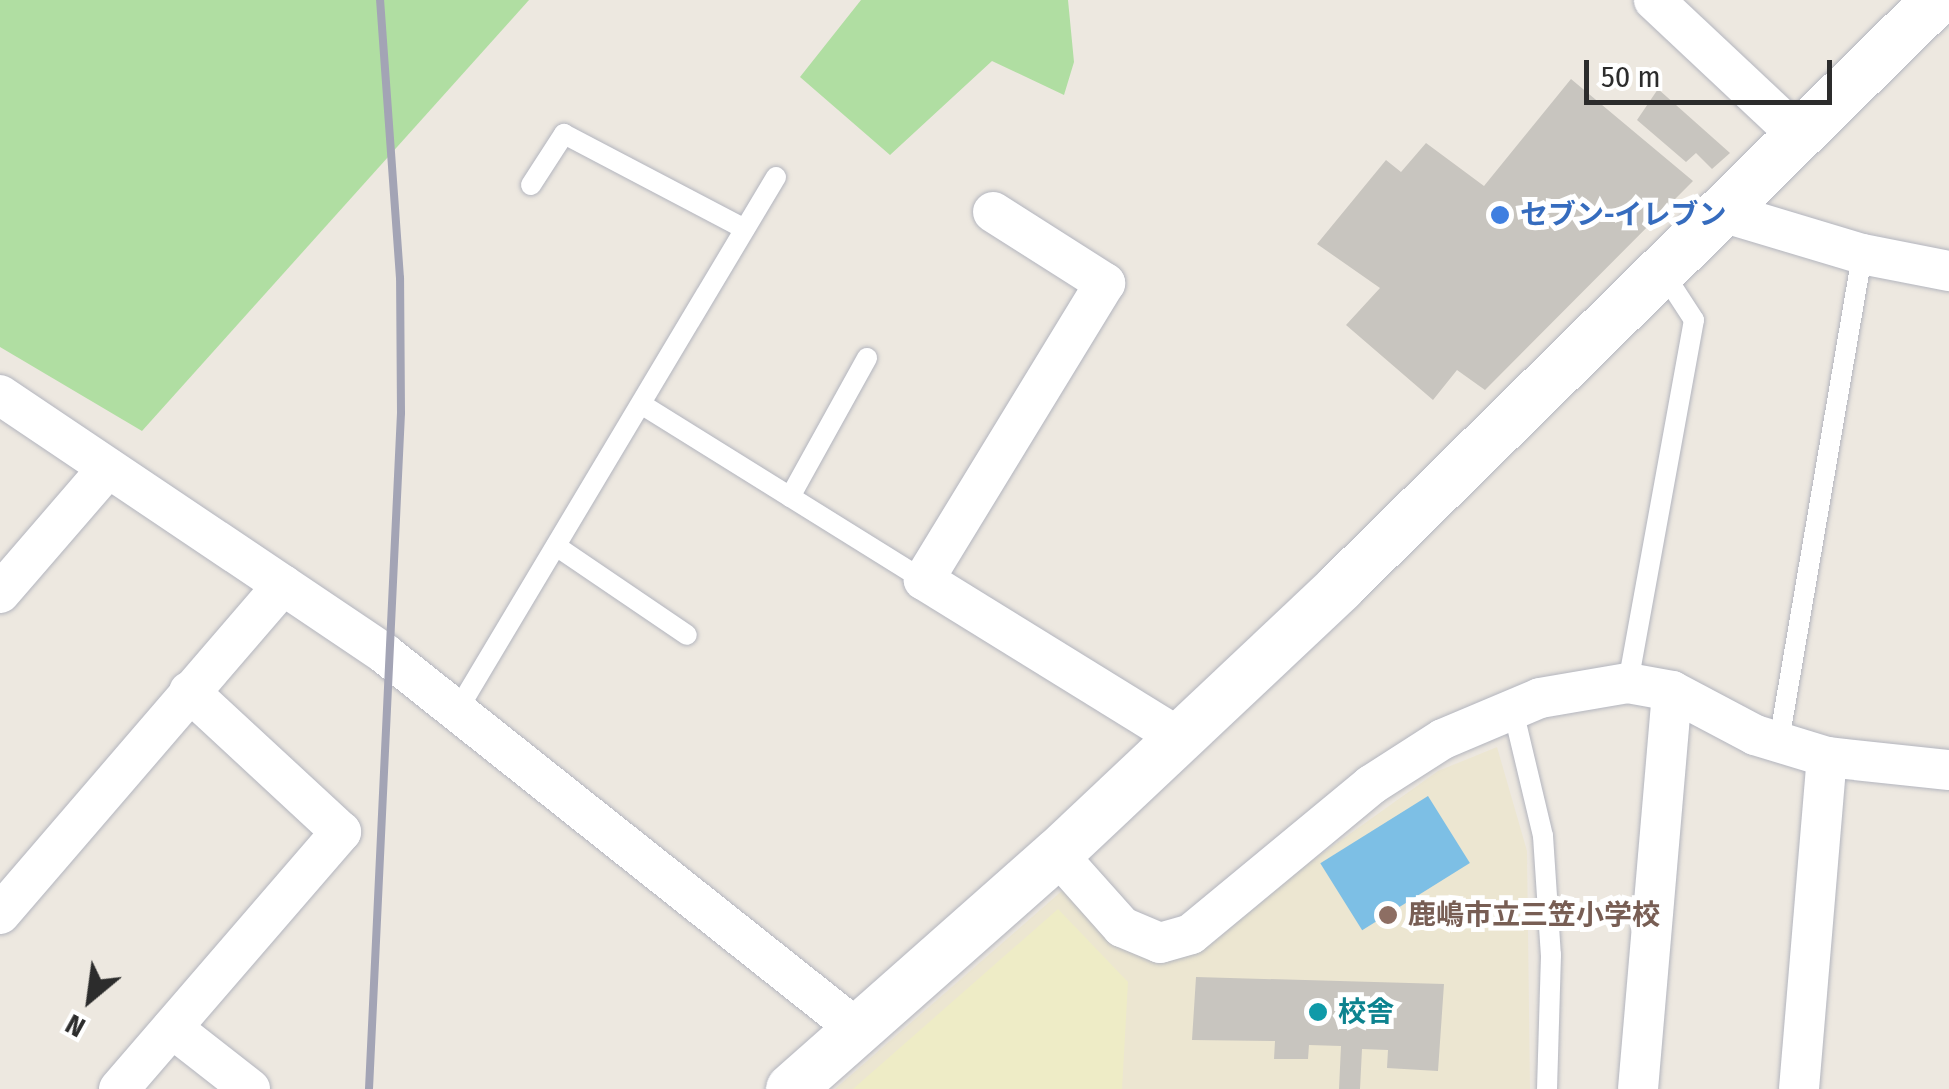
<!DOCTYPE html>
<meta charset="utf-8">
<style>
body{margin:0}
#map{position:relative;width:1949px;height:1089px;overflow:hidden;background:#ede8e0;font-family:"Fira Sans Condensed","Noto Sans JP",sans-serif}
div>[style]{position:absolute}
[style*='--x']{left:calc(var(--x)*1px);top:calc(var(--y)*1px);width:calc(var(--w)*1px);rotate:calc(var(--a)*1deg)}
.education>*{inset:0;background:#ece6d1}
.green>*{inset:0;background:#b0dea2}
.sand>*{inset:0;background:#eeecc6}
.water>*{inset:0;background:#7dbfe5;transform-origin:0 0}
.building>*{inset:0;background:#c8c5bf}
.roads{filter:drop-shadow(0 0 2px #b3b5be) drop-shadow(0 0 2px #b3b5be)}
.service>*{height:20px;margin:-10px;padding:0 10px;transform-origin:10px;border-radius:10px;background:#fff}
.minor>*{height:40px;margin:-20px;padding:0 20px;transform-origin:20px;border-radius:20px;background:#fff}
.tertiary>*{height:50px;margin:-25px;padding:0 25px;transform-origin:25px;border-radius:25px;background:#fff}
.rail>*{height:8px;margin:-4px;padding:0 4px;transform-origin:4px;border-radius:4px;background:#a3a4b5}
.dots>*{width:28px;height:28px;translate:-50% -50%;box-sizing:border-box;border:5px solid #fff;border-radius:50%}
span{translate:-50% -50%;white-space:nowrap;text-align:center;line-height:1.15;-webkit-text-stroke:10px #fff;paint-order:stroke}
.shop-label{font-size:28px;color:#366cbe;font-weight:700}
.left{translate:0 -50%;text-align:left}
.education-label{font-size:28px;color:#785e54;font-weight:700}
.culture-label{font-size:28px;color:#0d838f;font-weight:700}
.north{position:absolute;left:40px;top:949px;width:100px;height:100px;-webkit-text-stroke:8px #fff;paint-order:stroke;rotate:209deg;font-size:28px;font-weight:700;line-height:40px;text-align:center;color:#2c2c2c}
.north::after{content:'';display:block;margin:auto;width:35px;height:45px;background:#2c2c2c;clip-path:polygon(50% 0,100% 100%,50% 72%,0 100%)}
.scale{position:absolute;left:1584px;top:60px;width:248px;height:45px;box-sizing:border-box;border:5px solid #2c2c2c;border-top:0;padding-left:12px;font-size:30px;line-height:35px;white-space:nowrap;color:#2c2c2c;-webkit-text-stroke:8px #fff;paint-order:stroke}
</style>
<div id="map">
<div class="education">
<i style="clip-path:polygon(1497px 747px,1527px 851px,1530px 1089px,835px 1089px,1064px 889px,1116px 941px,1159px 962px,1209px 946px,1309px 863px,1438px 771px)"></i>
</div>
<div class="green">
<i style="clip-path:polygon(0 0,529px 0,142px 431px,0 347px)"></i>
<i style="clip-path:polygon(861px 0,1068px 0,1074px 62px,1064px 95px,992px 61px,890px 155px,800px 77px)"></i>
</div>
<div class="sand">
<i style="clip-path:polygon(1058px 909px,1128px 982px,1122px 1089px,853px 1089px)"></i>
</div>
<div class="water">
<i style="left:1428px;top:796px;width:79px;height:127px;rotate:58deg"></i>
</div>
<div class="building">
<i style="clip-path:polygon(1571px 79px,1693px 181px,1485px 390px,1457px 370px,1433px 400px,1346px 325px,1380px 288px,1317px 244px,1386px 160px,1401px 172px,1426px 143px,1484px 186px)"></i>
<i style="clip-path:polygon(1658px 89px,1730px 153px,1712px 169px,1696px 153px,1686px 162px,1637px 120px)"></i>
<i style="clip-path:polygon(1196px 977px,1444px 984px,1438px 1071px,1387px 1068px,1388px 1050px,1362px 1049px,1360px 1089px,1339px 1089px,1341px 1046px,1309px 1045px,1308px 1059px,1274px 1059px,1275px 1041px,1192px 1040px)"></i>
</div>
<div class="roads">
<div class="service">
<i style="--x:531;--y:185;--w:61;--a:-57.1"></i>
<i style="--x:564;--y:134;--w:204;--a:27.7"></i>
<i style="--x:641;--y:404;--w:333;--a:31.9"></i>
<i style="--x:790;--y:497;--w:159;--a:-61"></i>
<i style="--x:556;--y:546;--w:158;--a:34.2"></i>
<i style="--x:1628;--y:683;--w:369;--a:-79.7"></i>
<i style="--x:1694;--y:320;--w:59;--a:-123.1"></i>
<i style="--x:1513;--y:710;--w:130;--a:76.6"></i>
<i style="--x:1543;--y:836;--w:119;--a:86.2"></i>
<i style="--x:1551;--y:955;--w:134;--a:91.7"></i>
<i style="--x:457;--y:711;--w:622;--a:-59.15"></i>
<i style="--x:1779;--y:741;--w:494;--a:-80.3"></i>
</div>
<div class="minor">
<i style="--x:1654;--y:0;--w:199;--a:43.2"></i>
<i style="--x:1719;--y:211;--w:149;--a:16.7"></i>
<i style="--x:1862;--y:254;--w:89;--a:11.1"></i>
<i style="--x:993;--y:212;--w:133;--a:32.4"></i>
<i style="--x:1105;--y:283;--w:348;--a:121.4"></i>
<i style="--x:924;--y:580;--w:301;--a:31.7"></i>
<i style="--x:0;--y:395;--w:464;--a:33.9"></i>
<i style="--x:385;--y:654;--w:603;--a:38.47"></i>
<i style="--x:0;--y:593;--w:165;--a:-49.2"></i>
<i style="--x:1057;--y:854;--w:98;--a:48.3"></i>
<i style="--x:1122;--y:927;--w:41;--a:22.8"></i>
<i style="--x:1160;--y:943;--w:32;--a:-16"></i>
<i style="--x:1191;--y:934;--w:234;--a:-39.6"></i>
<i style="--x:1371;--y:785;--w:85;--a:-32.6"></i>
<i style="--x:1443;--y:739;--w:105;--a:-22.9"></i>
<i style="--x:1540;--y:698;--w:89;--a:-9.7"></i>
<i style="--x:1628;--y:683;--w:45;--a:10.3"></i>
<i style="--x:1672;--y:691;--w:94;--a:27.9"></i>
<i style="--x:1755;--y:735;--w:75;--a:17"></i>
<i style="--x:1827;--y:757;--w:123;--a:6.1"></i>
<i style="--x:0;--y:914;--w:434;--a:-49.3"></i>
<i style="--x:172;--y:1028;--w:99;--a:38"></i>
<i style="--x:119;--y:1089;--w:340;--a:-49.2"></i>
<i style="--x:341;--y:832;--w:207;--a:-137.2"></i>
<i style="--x:1638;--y:1089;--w:399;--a:-85.1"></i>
<i style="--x:1799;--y:1089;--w:333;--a:-85.2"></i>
</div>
<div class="tertiary">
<i style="--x:791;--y:1089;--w:355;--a:-41.5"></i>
<i style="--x:1057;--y:854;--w:388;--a:-43.3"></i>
<i style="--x:1339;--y:588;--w:839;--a:-44.52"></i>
</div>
</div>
<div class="rail">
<i style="--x:369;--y:1089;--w:677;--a:-87.29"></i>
<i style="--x:401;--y:413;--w:135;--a:-90.4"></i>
<i style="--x:400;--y:278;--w:279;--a:-94.1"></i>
</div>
<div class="dots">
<i style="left:1500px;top:215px;background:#3f7fe0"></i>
<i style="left:1388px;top:915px;background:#8d6e63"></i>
<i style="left:1318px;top:1012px;background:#0f9aa8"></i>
</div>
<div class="shop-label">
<span class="left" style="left:1520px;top:215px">セブン-イレブン</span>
</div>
<div class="education-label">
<span class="left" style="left:1408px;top:915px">鹿嶋市立三笠小学校</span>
</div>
<div class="culture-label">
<span class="left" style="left:1338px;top:1012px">校舎</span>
</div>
<div class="north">N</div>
<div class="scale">50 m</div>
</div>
